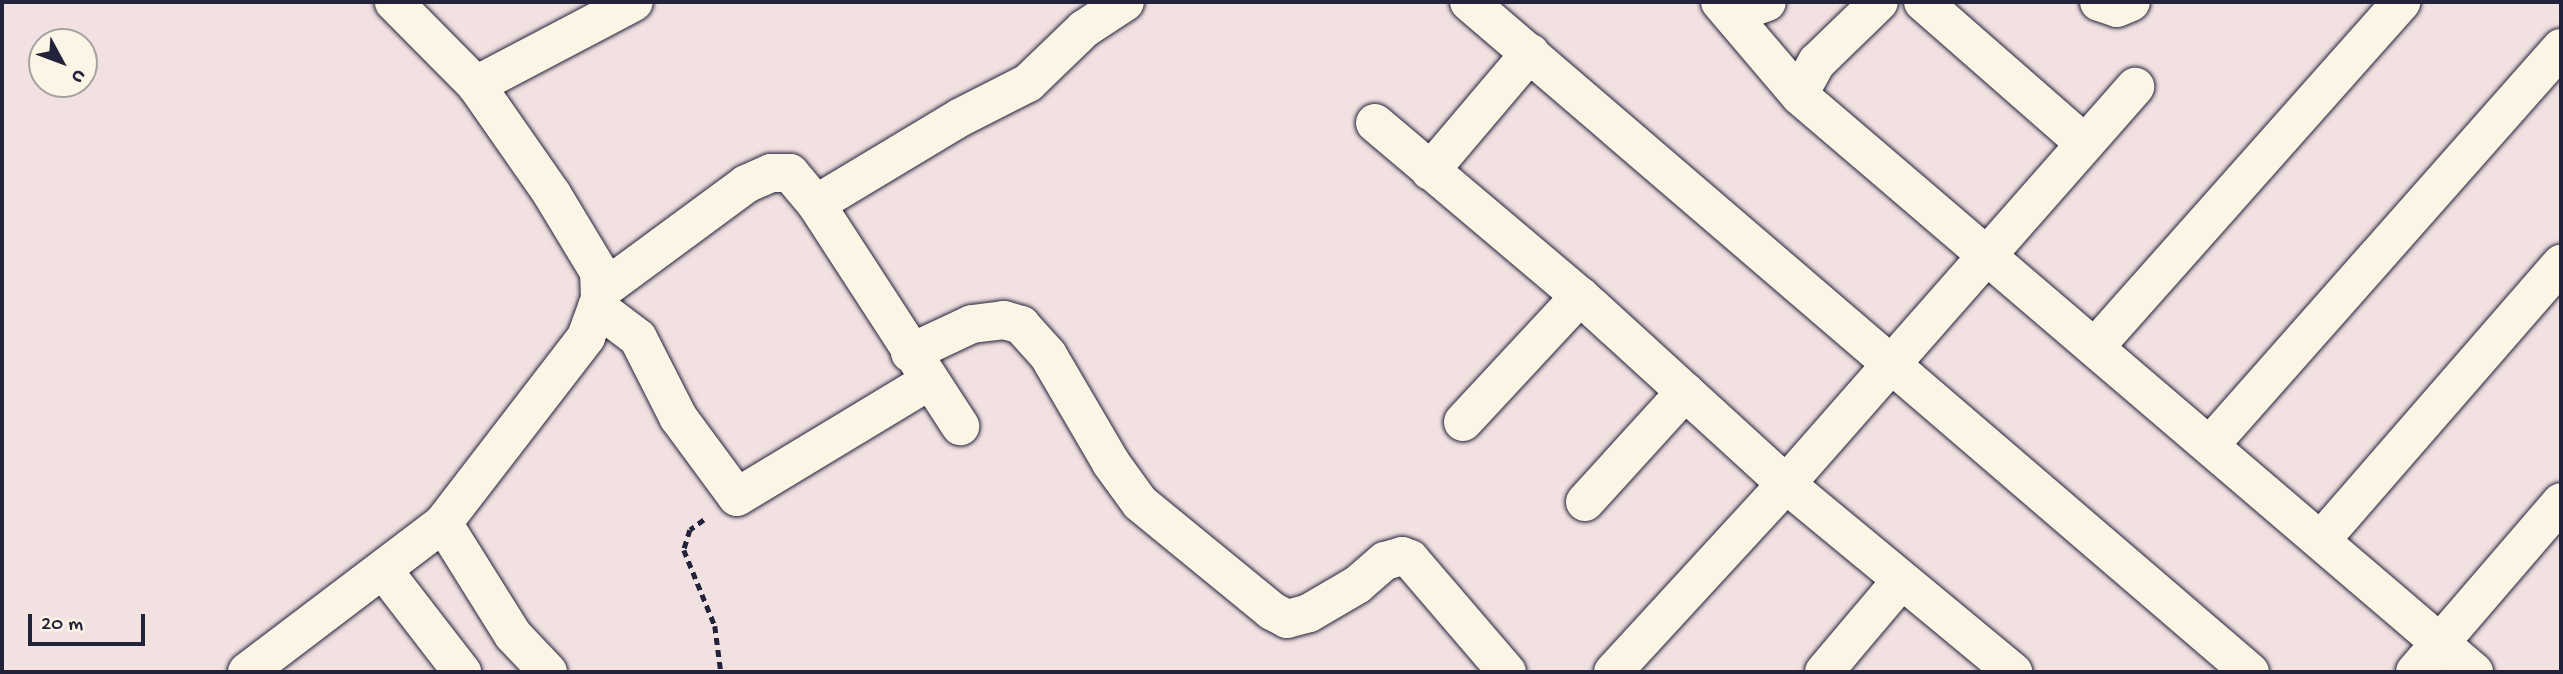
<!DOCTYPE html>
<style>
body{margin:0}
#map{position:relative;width:2563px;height:674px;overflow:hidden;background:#f2e1e1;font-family:"Gochi Hand",sans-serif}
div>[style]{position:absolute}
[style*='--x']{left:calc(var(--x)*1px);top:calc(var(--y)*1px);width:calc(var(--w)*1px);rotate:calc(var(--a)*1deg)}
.path>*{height:4.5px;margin-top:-2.25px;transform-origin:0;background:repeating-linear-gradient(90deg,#22223b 0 7px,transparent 0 12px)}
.roads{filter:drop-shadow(0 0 2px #22223b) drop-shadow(0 0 2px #22223b)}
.minor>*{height:38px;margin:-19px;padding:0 19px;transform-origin:19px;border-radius:19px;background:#fcf5e5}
span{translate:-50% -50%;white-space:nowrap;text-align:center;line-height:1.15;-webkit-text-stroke:6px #fcf5e5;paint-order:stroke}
.frame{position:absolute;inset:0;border:4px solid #22223b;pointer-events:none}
.north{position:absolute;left:28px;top:28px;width:70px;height:70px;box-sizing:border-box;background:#fcf5e5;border:2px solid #a5a1a1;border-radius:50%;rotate:131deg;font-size:19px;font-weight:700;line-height:28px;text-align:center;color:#22223b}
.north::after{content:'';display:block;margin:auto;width:24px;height:32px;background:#22223b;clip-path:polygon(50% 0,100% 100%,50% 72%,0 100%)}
.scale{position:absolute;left:28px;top:614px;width:117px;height:32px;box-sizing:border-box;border:4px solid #22223b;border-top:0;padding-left:9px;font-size:21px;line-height:24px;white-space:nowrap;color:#22223b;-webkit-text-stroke:5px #fcf5e5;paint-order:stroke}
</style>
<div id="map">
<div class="path">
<i style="--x:704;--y:520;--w:17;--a:144"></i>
<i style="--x:690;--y:530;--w:21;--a:107"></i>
<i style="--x:684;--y:550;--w:82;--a:67.8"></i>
<i style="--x:715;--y:626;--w:46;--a:82.6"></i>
</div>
<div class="roads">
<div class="minor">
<i style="--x:1469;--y:2;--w:1029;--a:40.63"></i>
<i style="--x:1720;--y:2;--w:123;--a:49.6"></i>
<i style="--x:1800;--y:96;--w:887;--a:40.52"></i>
<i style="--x:1726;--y:2;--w:23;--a:18"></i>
<i style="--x:1748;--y:9;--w:20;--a:-20"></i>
<i style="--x:1923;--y:2;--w:215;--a:41.2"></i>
<i style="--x:2099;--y:2;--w:19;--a:18"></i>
<i style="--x:2117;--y:8;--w:15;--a:-23"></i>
<i style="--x:476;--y:85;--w:178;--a:-27.7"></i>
<i style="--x:1799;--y:94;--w:37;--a:-61"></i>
<i style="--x:1817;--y:62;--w:86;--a:-44.1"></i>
<i style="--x:1375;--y:123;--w:268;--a:40.2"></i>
<i style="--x:1580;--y:296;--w:279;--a:42.4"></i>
<i style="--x:1786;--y:484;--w:295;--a:39.6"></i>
<i style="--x:1430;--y:171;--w:155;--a:-49.7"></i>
<i style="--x:816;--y:204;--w:169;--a:-31"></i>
<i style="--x:961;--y:117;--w:75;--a:-26.9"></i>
<i style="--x:1028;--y:83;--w:78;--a:-44"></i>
<i style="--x:1084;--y:29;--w:49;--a:-33.4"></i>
<i style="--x:601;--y:291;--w:180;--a:-36.4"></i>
<i style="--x:746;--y:184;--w:27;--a:-24"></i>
<i style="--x:771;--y:173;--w:19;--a:0"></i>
<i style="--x:790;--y:173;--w:40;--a:50"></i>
<i style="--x:816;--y:204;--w:265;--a:57"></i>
<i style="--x:597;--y:307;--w:51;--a:37.1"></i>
<i style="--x:638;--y:338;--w:89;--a:63.1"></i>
<i style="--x:678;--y:417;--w:99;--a:53.6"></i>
<i style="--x:737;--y:497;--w:224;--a:-31.1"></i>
<i style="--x:2096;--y:346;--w:460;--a:-48.4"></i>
<i style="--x:910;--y:353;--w:68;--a:-25.1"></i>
<i style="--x:972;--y:324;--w:32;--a:-7"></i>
<i style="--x:1004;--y:320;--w:18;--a:16"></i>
<i style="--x:1021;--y:325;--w:40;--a:48"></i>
<i style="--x:1048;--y:355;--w:125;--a:59.7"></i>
<i style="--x:1111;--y:463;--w:49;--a:54.1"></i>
<i style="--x:1140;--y:503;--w:171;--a:39.3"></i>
<i style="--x:1272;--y:611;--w:17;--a:28"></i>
<i style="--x:1287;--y:619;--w:23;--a:-15"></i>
<i style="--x:1309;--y:613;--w:56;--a:-30.3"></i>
<i style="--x:1357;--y:585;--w:37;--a:-41"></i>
<i style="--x:1385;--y:561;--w:18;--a:-16"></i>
<i style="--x:1402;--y:556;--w:9;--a:21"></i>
<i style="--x:1410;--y:559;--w:149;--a:49.4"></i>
<i style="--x:1463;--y:422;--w:172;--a:-47.1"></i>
<i style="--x:2210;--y:445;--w:530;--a:-48.52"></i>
<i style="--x:1585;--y:502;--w:149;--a:-47.7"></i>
<i style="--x:443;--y:523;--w:132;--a:58"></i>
<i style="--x:513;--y:635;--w:51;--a:46.6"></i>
<i style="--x:2321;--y:540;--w:366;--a:-49"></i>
<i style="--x:384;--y:571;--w:128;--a:52.3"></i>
<i style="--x:247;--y:672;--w:246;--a:-37.2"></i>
<i style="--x:443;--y:523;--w:235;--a:-52.4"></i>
<i style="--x:586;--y:337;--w:40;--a:-69.8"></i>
<i style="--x:600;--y:299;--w:27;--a:-92"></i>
<i style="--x:599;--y:272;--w:91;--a:-121.1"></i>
<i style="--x:552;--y:194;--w:133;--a:-124.9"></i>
<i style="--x:476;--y:85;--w:117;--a:-134.7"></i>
<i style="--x:1613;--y:672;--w:255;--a:-47.4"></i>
<i style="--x:1786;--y:484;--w:529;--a:-48.68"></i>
<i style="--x:1824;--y:672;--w:119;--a:-49.8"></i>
<i style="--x:2415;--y:672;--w:224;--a:-49.3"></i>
</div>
</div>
<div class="frame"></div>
<div class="north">U</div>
<div class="scale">20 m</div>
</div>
